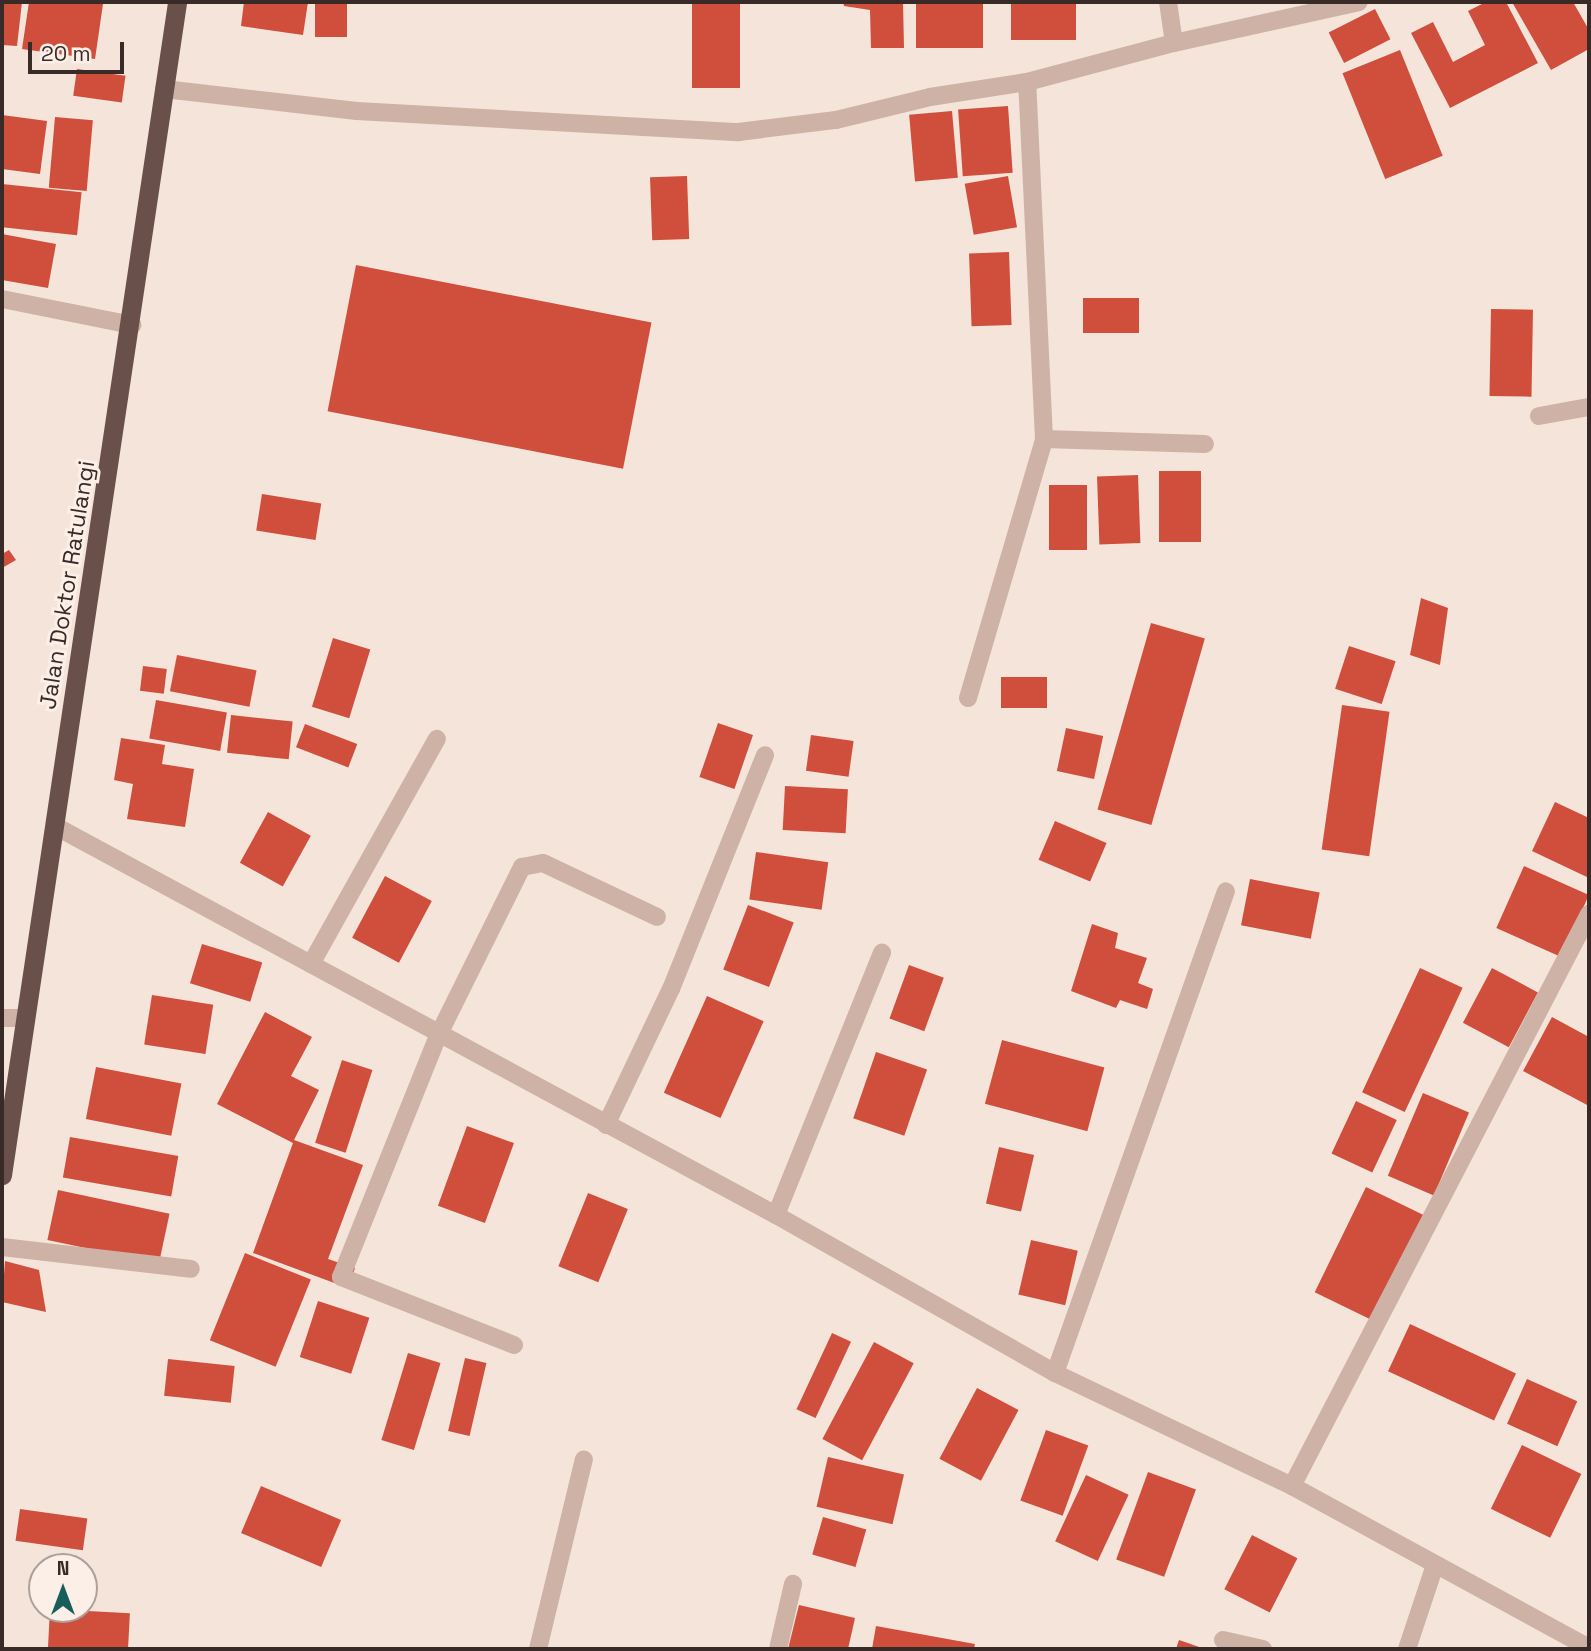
<!DOCTYPE html>
<style>
body{margin:0}
#map{position:relative;width:1591px;height:1651px;overflow:hidden;background:#f4e4da;font-family:"Space Grotesk",sans-serif}
div>[style]{position:absolute}
[style*='--x']{left:calc(var(--x)*1px);top:calc(var(--y)*1px);width:calc(var(--w)*1px);rotate:calc(var(--a)*1deg)}
.building>*{inset:0;background:#d04e3c;transform-origin:0 0}
.minor>*{height:18px;margin:-9px;padding:0 9px;transform-origin:9px;border-radius:9px;background:#cdb2a5}
.trunk>*{height:19px;margin:-9.5px;padding:0 9.5px;transform-origin:9.5px;border-radius:9.5px;background:#6a504a}
span{translate:-50% -50%;white-space:nowrap;text-align:center;line-height:1.15;-webkit-text-stroke:6px #fbefe7;paint-order:stroke}
.street-label{font-size:23px;color:#382a27}
.frame{position:absolute;inset:0;border:4px solid #382a27;pointer-events:none}
.north{position:absolute;left:28px;top:1553px;width:70px;height:70px;box-sizing:border-box;background:#fbefe7;border:2px solid #ada09a;border-radius:50%;rotate:0deg;font-size:19px;font-weight:700;line-height:28px;text-align:center;color:#382a27}
.north::after{content:'';display:block;margin:auto;width:24px;height:32px;background:#195d59;clip-path:polygon(50% 0,100% 100%,50% 72%,0 100%)}
.scale{position:absolute;left:28px;top:42px;width:96px;height:32px;box-sizing:border-box;border:4px solid #382a27;border-top:0;padding-left:9px;font-size:21px;line-height:24px;white-space:nowrap;color:#382a27;-webkit-text-stroke:5px #fbefe7;paint-order:stroke}
</style>
<div id="map">
<div class="building">
<i style="clip-path:polygon(2px 2px,22px 2px,17px 46px,2px 45px)"></i>
<i style="clip-path:polygon(29px 2px,103px 4px,95px 59px,22px 49px)"></i>
<i style="clip-path:polygon(244px 2px,308px 2px,303px 35px,241px 26px)"></i>
<i style="left:315px;top:2px;width:32px;height:35px"></i>
<i style="left:692px;top:2px;width:48px;height:86px"></i>
<i style="clip-path:polygon(843px 2px,903px 2px,904px 48px,871px 48px,870px 10px,844px 6px)"></i>
<i style="left:916px;top:2px;width:67px;height:46px"></i>
<i style="left:1011px;top:2px;width:65px;height:38px"></i>
<i style="clip-path:polygon(1486px 2px,1506px 2px,1538px 63px,1450px 108px,1411px 33px,1433px 22px,1453px 62px,1485px 45px,1468px 11px)"></i>
<i style="clip-path:polygon(1512px 2px,1573px 2px,1589px 30px,1589px 49px,1551px 70px)"></i>
<i style="left:1375px;top:9px;width:34px;height:52px;rotate:63deg"></i>
<i style="left:1400px;top:50px;width:114px;height:62px;rotate:68deg"></i>
<i style="left:77px;top:69px;width:49px;height:27px;rotate:8deg"></i>
<i style="left:1008px;top:106px;width:67px;height:50px;rotate:86deg"></i>
<i style="left:952px;top:111px;width:67px;height:43px;rotate:85deg"></i>
<i style="clip-path:polygon(2px 115px,47px 121px,40px 174px,2px 169px)"></i>
<i style="left:55px;top:117px;width:38px;height:71px;rotate:5deg"></i>
<i style="left:687px;top:176px;width:63px;height:37px;rotate:88deg"></i>
<i style="left:1008px;top:176px;width:52px;height:44px;rotate:80deg"></i>
<i style="left:2px;top:184px;width:80px;height:43px;rotate:6deg"></i>
<i style="clip-path:polygon(2px 234px,56px 244px,48px 288px,2px 280px)"></i>
<i style="left:1009px;top:252px;width:73px;height:40px;rotate:88deg"></i>
<i style="left:356px;top:265px;width:301px;height:149px;rotate:11deg"></i>
<i style="left:1083px;top:298px;width:56px;height:35px"></i>
<i style="left:1491px;top:309px;width:42px;height:87px;rotate:1deg"></i>
<i style="left:1159px;top:471px;width:42px;height:71px"></i>
<i style="left:1138px;top:475px;width:68px;height:41px;rotate:88deg"></i>
<i style="left:1049px;top:485px;width:38px;height:65px"></i>
<i style="left:262px;top:494px;width:60px;height:37px;rotate:9deg"></i>
<i style="clip-path:polygon(9px 550px,16px 560px,2px 568px,2px 554px)"></i>
<i style="clip-path:polygon(1421px 598px,1448px 608px,1440px 665px,1410px 655px)"></i>
<i style="left:1151px;top:623px;width:56px;height:194px;rotate:16deg"></i>
<i style="left:333px;top:638px;width:39px;height:72px;rotate:17deg"></i>
<i style="left:1349px;top:646px;width:49px;height:45px;rotate:18deg"></i>
<i style="left:177px;top:655px;width:81px;height:37px;rotate:11deg"></i>
<i style="left:143px;top:666px;width:24px;height:25px;rotate:7deg"></i>
<i style="left:1001px;top:677px;width:46px;height:31px"></i>
<i style="left:156px;top:700px;width:72px;height:39px;rotate:10deg"></i>
<i style="left:1342px;top:705px;width:48px;height:146px;rotate:8deg"></i>
<i style="left:231px;top:715px;width:62px;height:38px;rotate:6deg"></i>
<i style="left:718px;top:723px;width:37px;height:57px;rotate:19deg"></i>
<i style="left:305px;top:724px;width:56px;height:25px;rotate:21deg"></i>
<i style="left:1066px;top:728px;width:38px;height:44px;rotate:12deg"></i>
<i style="left:811px;top:735px;width:43px;height:36px;rotate:8deg"></i>
<i style="clip-path:polygon(121px 738px,165px 745px,162px 764px,194px 769px,185px 827px,127px 819px,133px 784px,114px 780px)"></i>
<i style="left:785px;top:786px;width:63px;height:44px;rotate:3deg"></i>
<i style="clip-path:polygon(1555px 802px,1589px 818px,1589px 878px,1532px 851px)"></i>
<i style="left:268px;top:812px;width:49px;height:58px;rotate:29deg"></i>
<i style="left:1055px;top:821px;width:56px;height:42px;rotate:23deg"></i>
<i style="left:756px;top:852px;width:73px;height:48px;rotate:8deg"></i>
<i style="left:1524px;top:866px;width:71px;height:68px;rotate:24deg"></i>
<i style="left:385px;top:876px;width:53px;height:70px;rotate:28deg"></i>
<i style="left:1250px;top:879px;width:71px;height:47px;rotate:11deg"></i>
<i style="left:748px;top:905px;width:49px;height:69px;rotate:21deg"></i>
<i style="clip-path:polygon(1092px 924px,1118px 933px,1115px 948px,1147px 958px,1138px 983px,1153px 989px,1147px 1009px,1120px 1000px,1116px 1008px,1071px 991px)"></i>
<i style="left:202px;top:944px;width:63px;height:41px;rotate:17deg"></i>
<i style="left:909px;top:965px;width:37px;height:57px;rotate:20deg"></i>
<i style="left:1420px;top:968px;width:47px;height:137px;rotate:25deg"></i>
<i style="left:1492px;top:968px;width:52px;height:62px;rotate:28deg"></i>
<i style="left:152px;top:995px;width:62px;height:50px;rotate:9deg"></i>
<i style="left:707px;top:996px;width:62px;height:106px;rotate:24deg"></i>
<i style="clip-path:polygon(265px 1012px,312px 1037px,291px 1076px,319px 1090px,294px 1140px,363px 1165px,328px 1259px,355px 1268px,348px 1288px,253px 1253px,293px 1143px,217px 1104px)"></i>
<i style="clip-path:polygon(1552px 1017px,1589px 1037px,1589px 1106px,1523px 1071px)"></i>
<i style="left:1002px;top:1040px;width:106px;height:66px;rotate:15deg"></i>
<i style="left:876px;top:1052px;width:54px;height:70px;rotate:19deg"></i>
<i style="left:342px;top:1060px;width:32px;height:87px;rotate:18deg"></i>
<i style="left:96px;top:1067px;width:87px;height:53px;rotate:11deg"></i>
<i style="left:1423px;top:1093px;width:50px;height:90px;rotate:23deg"></i>
<i style="left:1356px;top:1101px;width:45px;height:58px;rotate:25deg"></i>
<i style="left:467px;top:1126px;width:50px;height:85px;rotate:20deg"></i>
<i style="left:70px;top:1137px;width:110px;height:41px;rotate:10deg"></i>
<i style="left:999px;top:1147px;width:36px;height:58px;rotate:13deg"></i>
<i style="left:1366px;top:1187px;width:64px;height:117px;rotate:26deg"></i>
<i style="left:58px;top:1190px;width:114px;height:51px;rotate:12deg"></i>
<i style="left:588px;top:1193px;width:43px;height:79px;rotate:22deg"></i>
<i style="left:1031px;top:1240px;width:48px;height:56px;rotate:13deg"></i>
<i style="left:245px;top:1253px;width:71px;height:94px;rotate:22deg"></i>
<i style="clip-path:polygon(5px 1261px,39px 1270px,46px 1312px,2px 1302px)"></i>
<i style="left:318px;top:1301px;width:54px;height:59px;rotate:18deg"></i>
<i style="left:1410px;top:1324px;width:117px;height:52px;rotate:25deg"></i>
<i style="left:832px;top:1333px;width:21px;height:84px;rotate:25deg"></i>
<i style="left:874px;top:1342px;width:45px;height:110px;rotate:28deg"></i>
<i style="left:408px;top:1353px;width:34px;height:91px;rotate:17deg"></i>
<i style="left:465px;top:1358px;width:22px;height:75px;rotate:13deg"></i>
<i style="left:168px;top:1359px;width:67px;height:37px;rotate:6deg"></i>
<i style="left:1527px;top:1379px;width:55px;height:49px;rotate:24deg"></i>
<i style="left:977px;top:1388px;width:47px;height:80px;rotate:28deg"></i>
<i style="left:1046px;top:1430px;width:45px;height:75px;rotate:20deg"></i>
<i style="left:1522px;top:1445px;width:66px;height:71px;rotate:26deg"></i>
<i style="left:828px;top:1457px;width:78px;height:51px;rotate:13deg"></i>
<i style="left:1148px;top:1472px;width:51px;height:93px;rotate:20deg"></i>
<i style="left:1086px;top:1475px;width:47px;height:73px;rotate:25deg"></i>
<i style="left:261px;top:1486px;width:87px;height:51px;rotate:23deg"></i>
<i style="left:20px;top:1509px;width:68px;height:32px;rotate:8deg"></i>
<i style="left:823px;top:1517px;width:45px;height:39px;rotate:16deg"></i>
<i style="left:1252px;top:1535px;width:51px;height:61px;rotate:27deg"></i>
<i style="clip-path:polygon(799px 1605px,855px 1618px,848px 1649px,788px 1649px)"></i>
<i style="left:50px;top:1609px;width:80px;height:39px;rotate:3deg"></i>
<i style="clip-path:polygon(876px 1626px,975px 1644px,974px 1649px,872px 1649px)"></i>
<i style="clip-path:polygon(1179px 1640px,1205px 1649px,1176px 1649px)"></i>
</div>
<div class="minor">
<i style="--x:1168;--y:2;--w:41;--a:81.7"></i>
<i style="--x:164;--y:89;--w:194;--a:6.5"></i>
<i style="--x:357;--y:111;--w:382;--a:3.2"></i>
<i style="--x:738;--y:132;--w:99;--a:-7"></i>
<i style="--x:836;--y:120;--w:97;--a:-13.7"></i>
<i style="--x:930;--y:97;--w:98;--a:-8.8"></i>
<i style="--x:1027;--y:82;--w:152;--a:-14.9"></i>
<i style="--x:1174;--y:43;--w:189;--a:-12.5"></i>
<i style="--x:2;--y:299;--w:133;--a:11.3"></i>
<i style="--x:1539;--y:416;--w:51;--a:-10.2"></i>
<i style="--x:1044;--y:439;--w:161;--a:1.8"></i>
<i style="--x:968;--y:698;--w:270;--a:-73.6"></i>
<i style="--x:1044;--y:439;--w:357;--a:-92.7"></i>
<i style="--x:55;--y:826;--w:819;--a:28.35"></i>
<i style="--x:776;--y:1215;--w:321;--a:29.5"></i>
<i style="--x:1055;--y:1373;--w:263;--a:25.5"></i>
<i style="--x:1292;--y:1486;--w:338;--a:28.6"></i>
<i style="--x:311;--y:964;--w:258;--a:-60.8"></i>
<i style="--x:2;--y:1018;--w:24;--a:0"></i>
<i style="--x:606;--y:1125;--w:151;--a:-64.5"></i>
<i style="--x:671;--y:989;--w:252;--a:-68.1"></i>
<i style="--x:776;--y:1215;--w:283;--a:-68"></i>
<i style="--x:2;--y:1247;--w:190;--a:6.6"></i>
<i style="--x:514;--y:1345;--w:186;--a:-158.5"></i>
<i style="--x:341;--y:1277;--w:260;--a:-68.1"></i>
<i style="--x:438;--y:1036;--w:189;--a:-63.6"></i>
<i style="--x:522;--y:867;--w:21;--a:-11"></i>
<i style="--x:543;--y:863;--w:126;--a:25.3"></i>
<i style="--x:1055;--y:1373;--w:511;--a:-70.47"></i>
<i style="--x:1292;--y:1486;--w:645;--a:-62.56"></i>
<i style="--x:1223;--y:1640;--w:41;--a:12.7"></i>
<i style="--x:538;--y:1649;--w:195;--a:-76.4"></i>
<i style="--x:778;--y:1649;--w:67;--a:-77"></i>
<i style="--x:1407;--y:1649;--w:89;--a:-71.6"></i>
</div>
<div class="trunk">
<i style="--x:2;--y:1175;--w:1186;--a:-81.51"></i>
</div>
<div class="street-label">
<span style="left:67px;top:585px;rotate:-81deg">Jalan Doktor Ratulangi</span>
</div>
<div class="frame"></div>
<div class="north">N</div>
<div class="scale">20 m</div>
</div>
